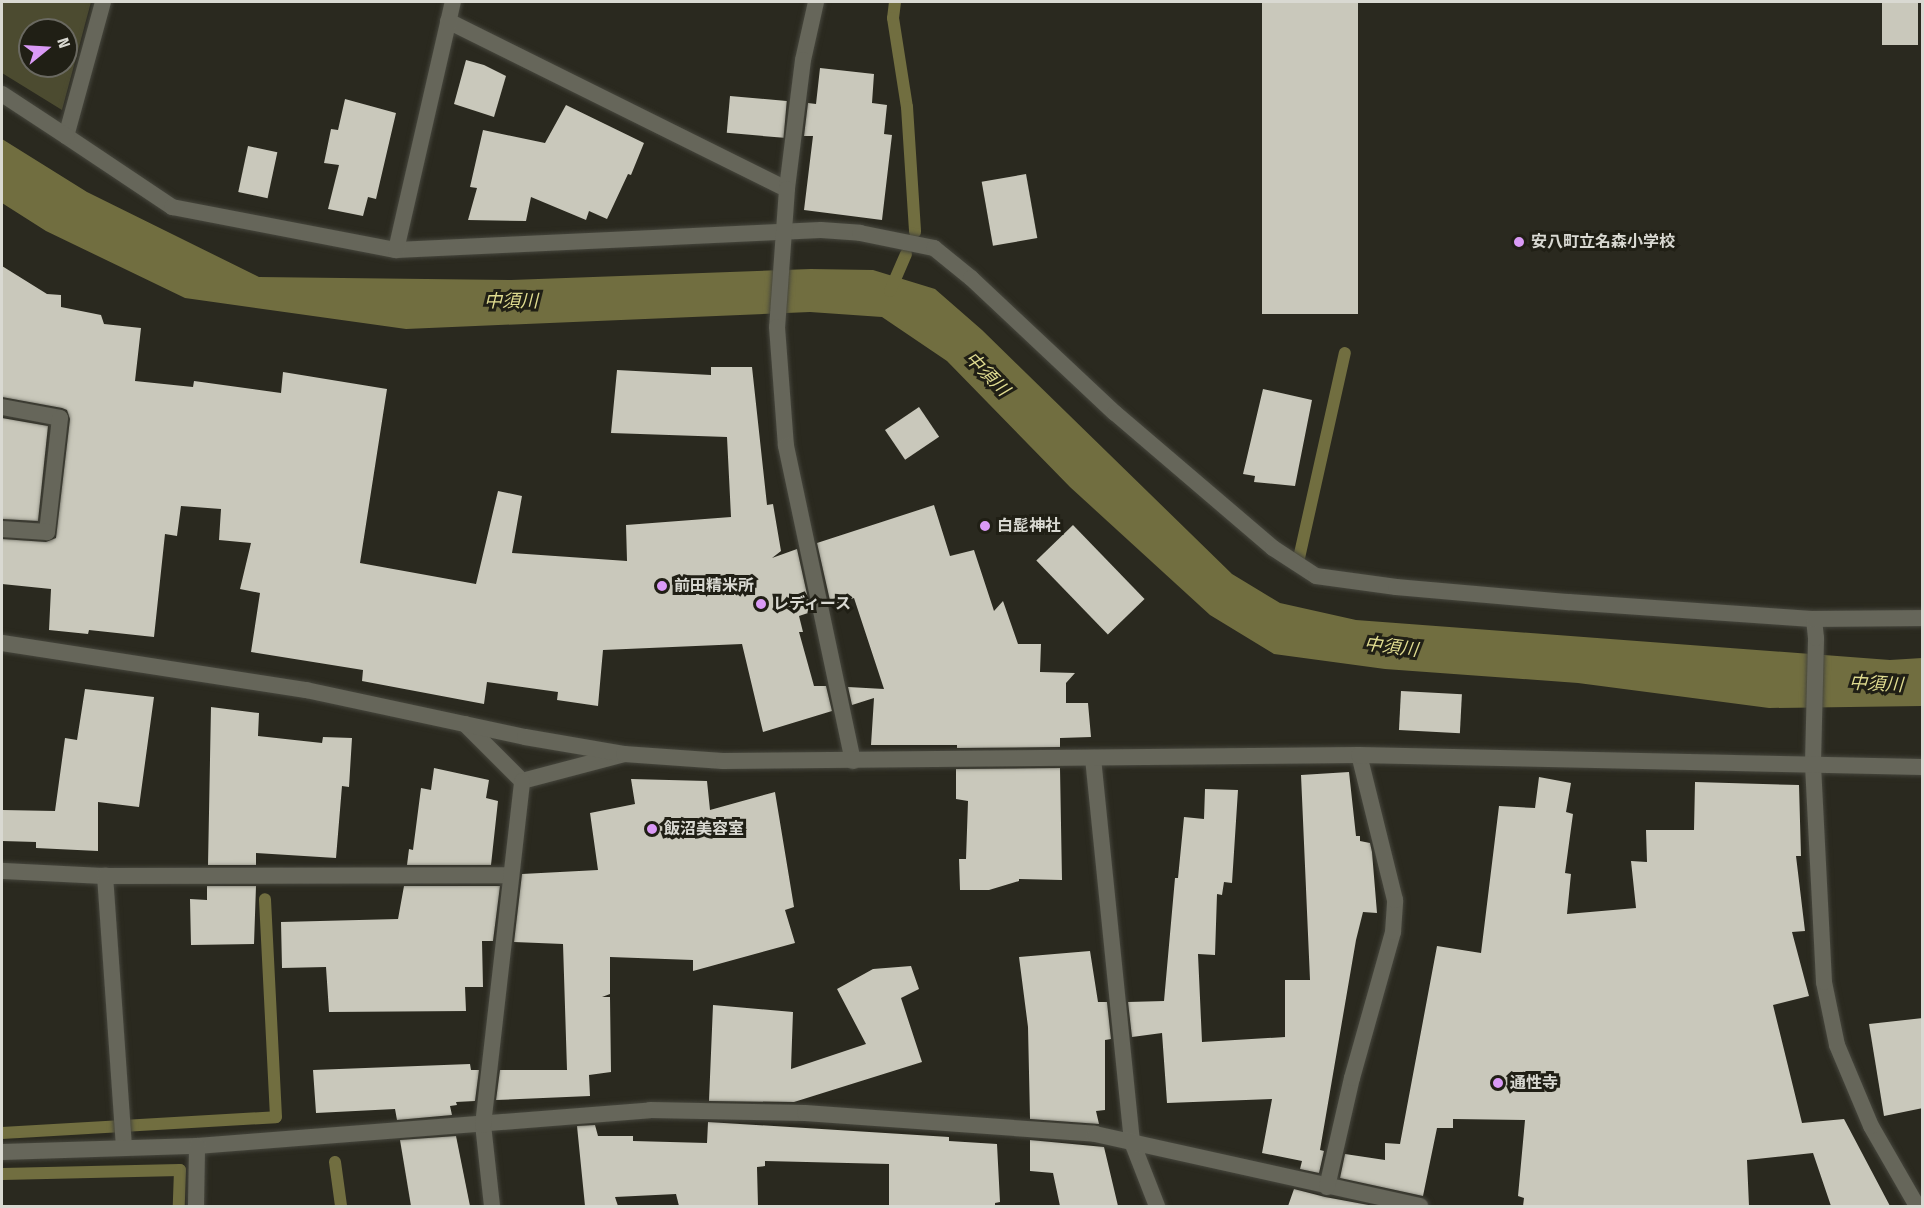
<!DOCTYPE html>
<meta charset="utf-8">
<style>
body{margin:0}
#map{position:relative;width:1924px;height:1208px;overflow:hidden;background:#2a291f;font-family:"Fira Sans Condensed","Noto Sans JP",sans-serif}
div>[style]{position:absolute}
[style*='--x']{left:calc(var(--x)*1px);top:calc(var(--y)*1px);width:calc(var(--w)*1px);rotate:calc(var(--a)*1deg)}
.green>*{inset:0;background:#4c4b30}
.water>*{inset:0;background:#716e40}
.stream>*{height:12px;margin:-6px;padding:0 6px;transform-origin:6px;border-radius:6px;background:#716e40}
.building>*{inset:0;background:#c9c8bb;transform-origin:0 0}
.roads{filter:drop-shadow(0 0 2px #46463d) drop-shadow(0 0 2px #46463d)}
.minor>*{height:16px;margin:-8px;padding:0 8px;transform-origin:8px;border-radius:8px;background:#66665a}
.tertiary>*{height:16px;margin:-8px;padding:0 8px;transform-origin:8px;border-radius:8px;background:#66665a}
.dots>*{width:16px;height:16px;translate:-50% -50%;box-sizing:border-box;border:3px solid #201f15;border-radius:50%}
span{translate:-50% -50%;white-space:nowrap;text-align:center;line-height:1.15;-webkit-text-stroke:6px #201f15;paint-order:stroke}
.poi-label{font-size:16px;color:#d9d9d2;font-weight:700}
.left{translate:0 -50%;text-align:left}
.water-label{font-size:18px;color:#e0dc90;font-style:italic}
.frame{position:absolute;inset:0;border:3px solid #d9d9d2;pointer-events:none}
.north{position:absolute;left:18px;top:18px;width:60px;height:60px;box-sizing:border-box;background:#201f15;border:2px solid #6a6961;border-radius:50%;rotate:72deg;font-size:16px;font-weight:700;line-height:24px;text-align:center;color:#d9d9d2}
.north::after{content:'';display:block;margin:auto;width:21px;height:27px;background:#da9af6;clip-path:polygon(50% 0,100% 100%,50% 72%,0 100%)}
</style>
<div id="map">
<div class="green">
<i style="clip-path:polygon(evenodd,2px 2px,91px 2px,62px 110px,2px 73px,2px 2px,30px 30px,66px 30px,66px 66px,30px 66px,30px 30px)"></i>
</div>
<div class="water">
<i style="clip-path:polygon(2px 139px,87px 192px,259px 277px,511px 280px,811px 269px,873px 270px,935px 289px,982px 330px,1232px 574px,1280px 603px,1356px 620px,1890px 660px,1922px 658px,1922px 706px,1769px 708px,1578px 683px,1385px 669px,1274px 654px,1210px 615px,1070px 487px,947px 361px,882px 317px,810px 312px,406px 329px,185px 298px,46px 231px,2px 203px)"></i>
</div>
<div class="stream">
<i style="--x:895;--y:2;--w:16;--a:97"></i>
<i style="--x:893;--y:18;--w:90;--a:81.1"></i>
<i style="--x:907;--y:107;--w:125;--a:86.3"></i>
<i style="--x:890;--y:291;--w:40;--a:-66.6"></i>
<i style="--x:1299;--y:558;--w:210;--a:-77.4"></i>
<i style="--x:2;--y:1133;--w:274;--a:-3.3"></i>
<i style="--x:276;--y:1117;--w:218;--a:-92.9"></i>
<i style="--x:335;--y:1162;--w:44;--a:82.2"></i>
<i style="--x:2;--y:1174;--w:178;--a:-1.3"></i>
<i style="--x:180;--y:1170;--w:36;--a:92"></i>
</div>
<div class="building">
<i style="left:1262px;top:2px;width:96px;height:312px"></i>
<i style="left:1882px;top:2px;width:36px;height:43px"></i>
<i style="clip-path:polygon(466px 60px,484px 65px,506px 76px,494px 117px,454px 104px)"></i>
<i style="clip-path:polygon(820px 68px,874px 74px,872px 103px,887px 105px,884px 134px,892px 135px,882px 220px,804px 210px,813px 136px,804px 136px,808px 103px,816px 104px)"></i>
<i style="left:730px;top:96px;width:57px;height:37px;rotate:5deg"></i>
<i style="clip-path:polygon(345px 99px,396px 113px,376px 199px,368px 197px,363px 216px,328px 209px,339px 165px,324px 163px,331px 129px,338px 130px)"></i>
<i style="clip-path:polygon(566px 105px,644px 143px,631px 175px,628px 174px,607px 219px,589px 211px,586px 220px,531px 197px,526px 221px,468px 220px,477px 188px,470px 187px,483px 130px,545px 143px)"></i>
<i style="left:248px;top:146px;width:30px;height:47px;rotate:12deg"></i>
<i style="left:1026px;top:174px;width:65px;height:45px;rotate:80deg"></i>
<i style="clip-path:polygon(2px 266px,47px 294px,61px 295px,61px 307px,101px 315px,104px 324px,141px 328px,135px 381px,193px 387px,194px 381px,281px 393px,283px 372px,387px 389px,360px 563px,476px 584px,498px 491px,522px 496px,512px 553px,627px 561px,626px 525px,731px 517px,727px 437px,611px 433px,617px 370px,711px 375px,711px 367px,752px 367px,767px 505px,773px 504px,781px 551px,772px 558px,797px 549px,811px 612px,799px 616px,803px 632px,799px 632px,814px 686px,826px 686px,832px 711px,763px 732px,742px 644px,603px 650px,598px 706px,557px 700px,558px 692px,487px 682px,484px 704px,362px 681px,363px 670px,251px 652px,260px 593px,240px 589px,251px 543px,219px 540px,221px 509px,181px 506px,177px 536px,165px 534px,154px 637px,89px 630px,88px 634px,49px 630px,51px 589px,2px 584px,2px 539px,46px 542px,56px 538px,70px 419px,67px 410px,62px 408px,2px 397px)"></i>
<i style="clip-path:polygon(1263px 389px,1312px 400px,1295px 486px,1254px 482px,1255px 476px,1243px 474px)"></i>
<i style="left:919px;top:407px;width:36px;height:41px;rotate:56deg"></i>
<i style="clip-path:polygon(2px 418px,48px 426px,38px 521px,2px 519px)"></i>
<i style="clip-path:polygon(934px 505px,950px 556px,974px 550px,994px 611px,1003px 601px,1018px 644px,1041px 644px,1040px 672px,1075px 673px,1066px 683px,1066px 703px,1088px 703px,1091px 737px,1060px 738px,1060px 747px,957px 748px,957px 745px,871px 745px,874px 698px,852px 705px,848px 687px,884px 689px,854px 598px,831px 605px,817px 543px)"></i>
<i style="left:1073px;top:525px;width:103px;height:51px;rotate:46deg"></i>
<i style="clip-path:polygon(85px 689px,154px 697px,139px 807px,98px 802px,98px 851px,36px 848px,36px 842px,2px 841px,2px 810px,55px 811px,65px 738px,77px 740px)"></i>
<i style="left:1401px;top:691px;width:61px;height:39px;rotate:3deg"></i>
<i style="clip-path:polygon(211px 707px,259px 713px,258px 736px,322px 743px,323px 737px,352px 738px,349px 787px,342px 786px,336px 858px,256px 853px,256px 865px,208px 865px)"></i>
<i style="clip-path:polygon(434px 768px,489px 780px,486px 798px,498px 801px,491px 865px,407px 865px,409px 849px,413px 850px,421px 788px,431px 790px)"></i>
<i style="clip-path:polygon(1060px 768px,1062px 880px,1019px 879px,1019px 881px,989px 890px,960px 890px,959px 859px,966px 859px,968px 801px,956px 799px,956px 769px)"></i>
<i style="clip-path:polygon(1349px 772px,1356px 836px,1360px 836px,1360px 841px,1370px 843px,1372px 852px,1377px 913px,1363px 912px,1356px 940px,1320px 1150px,1324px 1151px,1319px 1173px,1300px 1169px,1302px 1161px,1262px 1153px,1272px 1099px,1167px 1103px,1162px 1033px,1132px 1037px,1128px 1002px,1164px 1001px,1175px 878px,1178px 878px,1184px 817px,1204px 819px,1205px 789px,1238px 790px,1232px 883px,1224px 882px,1222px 895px,1217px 894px,1215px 955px,1198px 954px,1202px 1042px,1285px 1037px,1285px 980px,1310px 980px,1301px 775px)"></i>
<i style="clip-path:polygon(1539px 777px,1571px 783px,1566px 812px,1573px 814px,1565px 873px,1571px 874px,1567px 914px,1636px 908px,1631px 861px,1647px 862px,1646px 830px,1694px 830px,1695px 782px,1799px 785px,1801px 856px,1796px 856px,1805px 931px,1792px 932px,1809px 996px,1773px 1005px,1802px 1123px,1844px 1119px,1890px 1206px,1831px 1206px,1813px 1153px,1747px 1160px,1749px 1206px,1523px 1206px,1524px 1198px,1518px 1196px,1525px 1120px,1453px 1119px,1453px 1128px,1437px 1128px,1423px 1196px,1340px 1178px,1345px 1154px,1385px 1160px,1385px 1143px,1400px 1144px,1437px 946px,1481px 953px,1499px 806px,1535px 808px)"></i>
<i style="clip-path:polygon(631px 779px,707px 781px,710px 810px,775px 792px,794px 907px,785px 910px,795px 943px,693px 971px,693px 960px,610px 957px,610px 994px,602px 997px,610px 997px,611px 1072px,589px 1075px,590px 1096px,496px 1100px,500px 1070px,567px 1070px,563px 944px,514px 942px,522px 874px,598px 870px,590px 813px,635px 804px)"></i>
<i style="clip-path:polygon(207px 886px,256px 886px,254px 944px,191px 945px,190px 899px,207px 900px)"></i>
<i style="clip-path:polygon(404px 886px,500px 886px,493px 941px,482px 941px,483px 987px,465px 987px,466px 1011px,329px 1012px,326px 967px,282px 968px,281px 922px,398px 919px)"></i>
<i style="clip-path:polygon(1090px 951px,1098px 1002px,1107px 1002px,1111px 1039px,1105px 1040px,1105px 1110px,1096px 1111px,1099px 1124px,1030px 1119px,1028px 1027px,1019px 957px)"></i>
<i style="clip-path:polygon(911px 966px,919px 989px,901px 998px,922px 1062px,794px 1102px,709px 1101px,713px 1005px,793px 1012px,791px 1069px,866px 1044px,837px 989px,873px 969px)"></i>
<i style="clip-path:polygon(1923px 1018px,1923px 1108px,1884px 1116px,1869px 1024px)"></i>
<i style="clip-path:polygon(470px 1064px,471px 1070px,479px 1070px,475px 1101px,456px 1102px,457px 1105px,450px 1106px,452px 1115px,397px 1120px,395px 1109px,316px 1113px,313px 1070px)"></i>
<i style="clip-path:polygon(708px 1122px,949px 1137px,949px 1141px,997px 1144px,1000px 1202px,995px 1203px,995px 1206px,889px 1206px,889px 1164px,765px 1161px,765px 1166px,757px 1167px,758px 1206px,679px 1206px,676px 1194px,615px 1197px,618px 1206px,585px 1206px,577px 1126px,595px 1125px,598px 1136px,633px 1136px,633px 1141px,707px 1143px)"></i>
<i style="clip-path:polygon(456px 1136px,470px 1206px,411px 1206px,400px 1140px)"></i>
<i style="clip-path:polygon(1030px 1140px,1104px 1147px,1118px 1206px,1060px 1206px,1053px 1173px,1030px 1171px)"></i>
<i style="clip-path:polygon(1294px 1189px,1325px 1197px,1374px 1206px,1288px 1206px)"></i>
</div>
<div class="roads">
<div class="minor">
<i style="--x:103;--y:2;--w:139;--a:105.4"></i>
<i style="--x:66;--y:136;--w:128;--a:33.8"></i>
<i style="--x:172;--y:207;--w:228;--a:10.9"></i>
<i style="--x:396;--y:250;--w:425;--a:-2.7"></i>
<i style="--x:821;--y:230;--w:39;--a:4"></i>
<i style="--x:860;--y:233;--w:76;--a:11.5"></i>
<i style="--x:934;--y:248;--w:48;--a:39"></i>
<i style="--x:971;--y:278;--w:197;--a:43.2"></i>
<i style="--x:1115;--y:413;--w:208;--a:40.5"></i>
<i style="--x:1273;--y:548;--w:51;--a:33.1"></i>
<i style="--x:1316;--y:576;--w:81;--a:7.8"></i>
<i style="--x:1396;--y:587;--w:174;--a:5"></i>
<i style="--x:1569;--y:602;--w:246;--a:4"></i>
<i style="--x:448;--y:21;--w:378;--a:26.4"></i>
<i style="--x:2;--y:94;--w:77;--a:33.3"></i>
<i style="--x:396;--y:250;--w:254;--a:-77.1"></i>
<i style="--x:2;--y:407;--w:59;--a:10.7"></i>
<i style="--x:60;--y:418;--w:115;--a:96.5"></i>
<i style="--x:47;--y:532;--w:45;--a:-176.2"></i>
<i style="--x:465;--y:724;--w:81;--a:45"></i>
<i style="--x:522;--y:781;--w:106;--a:-14.8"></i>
<i style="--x:1093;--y:758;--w:386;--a:84.2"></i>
<i style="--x:1132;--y:1142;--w:69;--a:68.7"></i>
<i style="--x:2;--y:871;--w:103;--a:2.8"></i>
<i style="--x:124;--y:1147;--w:272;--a:-94"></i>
<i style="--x:105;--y:876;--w:404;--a:-0.1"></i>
<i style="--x:2;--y:1152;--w:195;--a:-1.8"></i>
<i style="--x:197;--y:1146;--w:454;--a:-4.5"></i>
<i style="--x:650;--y:1110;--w:155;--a:1.1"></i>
<i style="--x:805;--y:1113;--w:291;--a:4.1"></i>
<i style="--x:1095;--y:1134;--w:333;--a:12.5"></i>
<i style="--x:1327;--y:1187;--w:112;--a:-77.1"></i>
<i style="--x:1352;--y:1078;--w:152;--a:-74.3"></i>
<i style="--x:1393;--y:932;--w:32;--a:-86"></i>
<i style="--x:1395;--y:900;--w:149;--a:-103.9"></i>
<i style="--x:196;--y:1206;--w:60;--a:-89"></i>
<i style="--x:492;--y:1206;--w:81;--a:-96.3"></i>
<i style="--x:483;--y:1125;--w:346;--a:-83.5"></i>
<i style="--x:1917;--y:1206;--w:92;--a:-119.9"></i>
<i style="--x:1871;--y:1126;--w:88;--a:-112.8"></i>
<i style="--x:1837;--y:1045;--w:64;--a:-101.7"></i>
<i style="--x:1824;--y:982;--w:219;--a:-92.9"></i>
<i style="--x:1813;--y:763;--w:125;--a:-88.6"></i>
<i style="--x:1816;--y:638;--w:19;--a:-96"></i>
<i style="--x:1814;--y:619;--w:108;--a:-0.5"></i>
</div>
<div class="tertiary">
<i style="--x:816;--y:2;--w:59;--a:102.6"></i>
<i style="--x:803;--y:60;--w:130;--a:97.1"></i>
<i style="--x:787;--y:189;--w:138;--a:94.1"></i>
<i style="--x:777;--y:327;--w:119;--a:85.7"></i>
<i style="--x:786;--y:446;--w:322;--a:78"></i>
<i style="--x:2;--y:643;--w:308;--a:8.8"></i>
<i style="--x:306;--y:690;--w:224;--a:12.1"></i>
<i style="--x:525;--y:737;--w:100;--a:9.7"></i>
<i style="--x:624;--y:754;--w:99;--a:4"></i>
<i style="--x:723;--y:761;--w:636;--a:-0.54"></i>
<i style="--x:1359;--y:755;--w:563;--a:1.22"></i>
</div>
</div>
<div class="dots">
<i style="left:1519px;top:242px;background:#da9af6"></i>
<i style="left:985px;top:526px;background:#da9af6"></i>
<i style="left:662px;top:586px;background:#da9af6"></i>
<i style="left:761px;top:604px;background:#da9af6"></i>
<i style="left:652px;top:829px;background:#da9af6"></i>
<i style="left:1498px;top:1083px;background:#da9af6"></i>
</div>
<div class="poi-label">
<span class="left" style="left:1531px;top:242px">安八町立名森小学校</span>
<span class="left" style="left:997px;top:526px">白髭神社</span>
<span class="left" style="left:674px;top:586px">前田精米所</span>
<span class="left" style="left:773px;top:604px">レディース</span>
<span class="left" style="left:664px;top:829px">飯沼美容室</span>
<span class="left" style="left:1510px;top:1083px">通性寺</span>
</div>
<div class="water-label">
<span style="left:511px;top:301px">中須川</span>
<span style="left:987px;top:374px;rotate:45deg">中須川</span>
<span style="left:1391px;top:647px;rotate:7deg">中須川</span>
<span style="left:1876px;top:684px;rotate:3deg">中須川</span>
</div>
<div class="frame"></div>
<div class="north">N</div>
</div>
